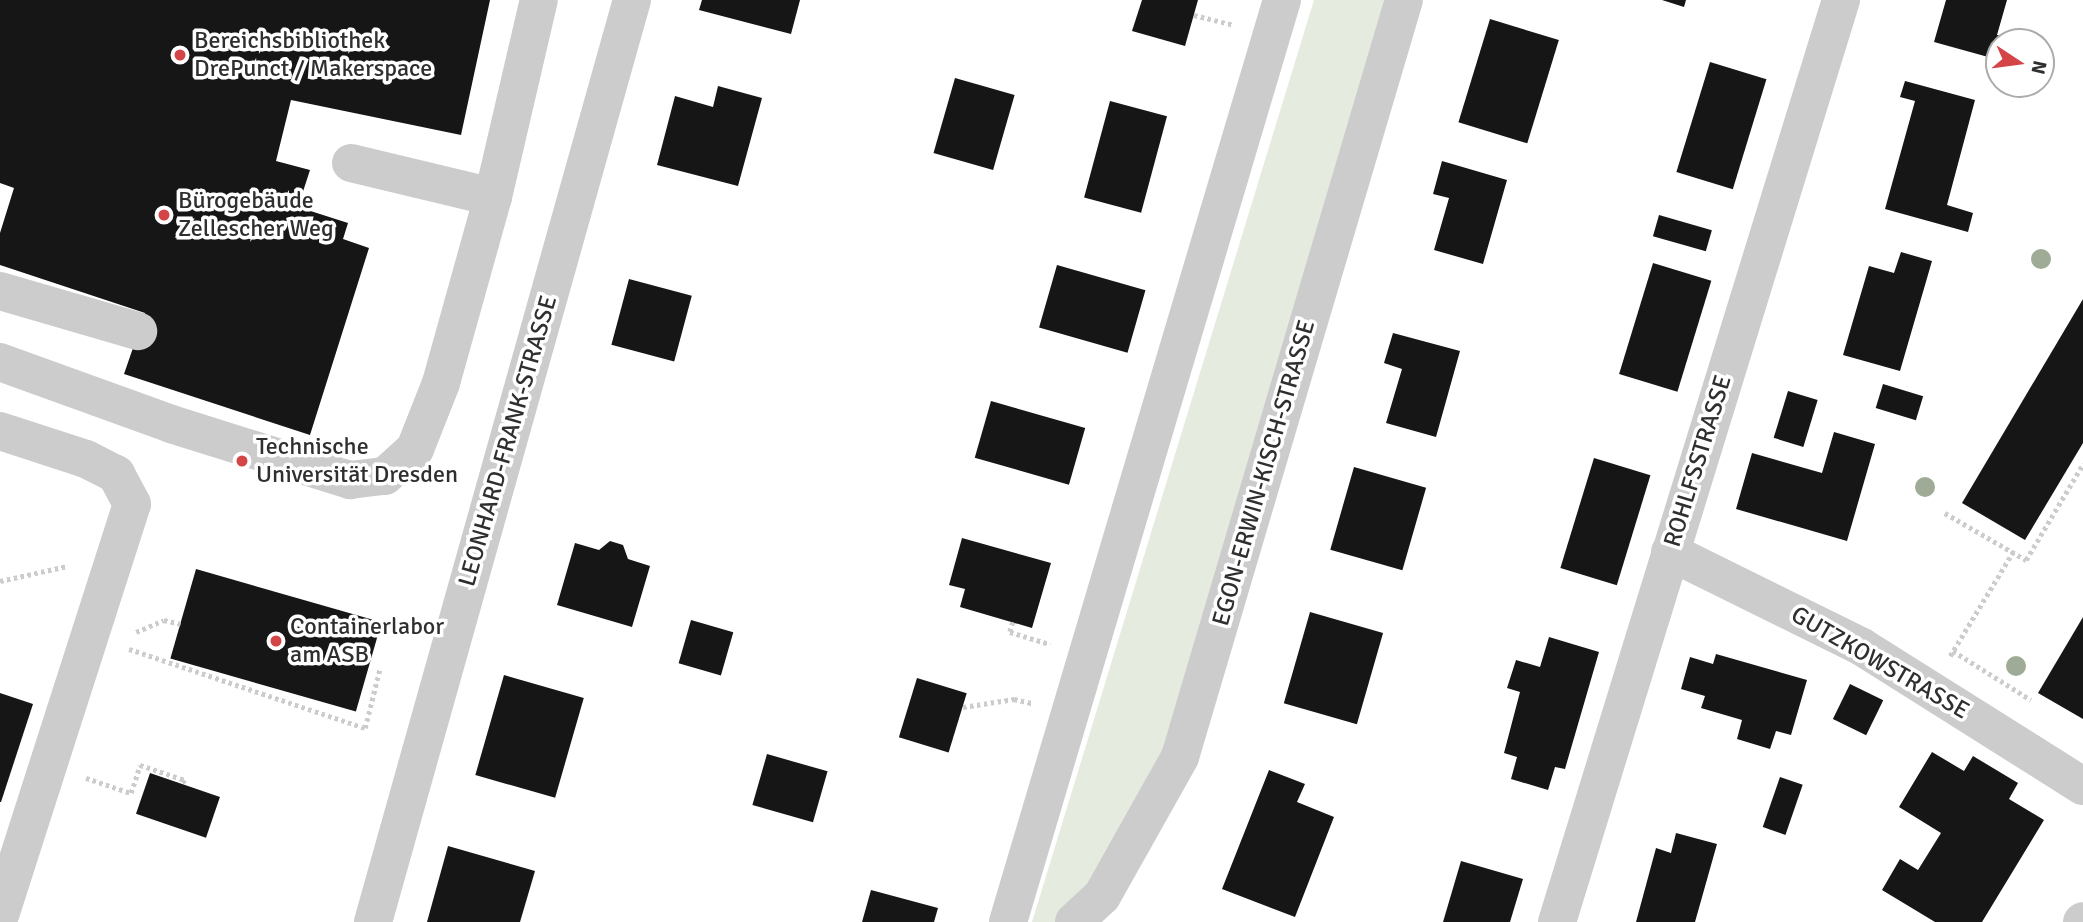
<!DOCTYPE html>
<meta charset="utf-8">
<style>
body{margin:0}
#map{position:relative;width:2083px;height:922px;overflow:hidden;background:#fff;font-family:Signika,sans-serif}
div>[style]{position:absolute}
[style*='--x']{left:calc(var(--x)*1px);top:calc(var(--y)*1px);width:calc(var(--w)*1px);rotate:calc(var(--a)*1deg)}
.green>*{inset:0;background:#e5ebdf}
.building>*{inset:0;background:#161616;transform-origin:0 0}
.path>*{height:4.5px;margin-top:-2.25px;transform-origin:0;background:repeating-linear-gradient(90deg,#ccc 0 3.5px,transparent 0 7px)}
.minor>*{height:38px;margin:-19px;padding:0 19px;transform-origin:19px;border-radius:19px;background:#ccc}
.trees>*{width:20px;height:20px;margin:-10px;border-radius:50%;background:#9fab96}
.dots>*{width:19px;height:19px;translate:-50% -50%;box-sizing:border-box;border:4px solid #fff;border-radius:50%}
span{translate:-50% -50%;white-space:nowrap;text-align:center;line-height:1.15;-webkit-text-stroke:7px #fff;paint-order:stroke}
.poi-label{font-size:24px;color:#2f2f2f}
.left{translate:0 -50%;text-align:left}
.street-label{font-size:24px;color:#2f2f2f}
.north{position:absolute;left:1985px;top:28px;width:70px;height:70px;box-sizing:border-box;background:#fff;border:2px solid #acacac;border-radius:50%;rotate:103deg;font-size:19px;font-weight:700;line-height:28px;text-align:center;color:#2f2f2f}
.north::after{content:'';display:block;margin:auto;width:24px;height:32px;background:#d34546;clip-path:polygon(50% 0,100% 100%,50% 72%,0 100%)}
</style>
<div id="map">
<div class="green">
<i style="clip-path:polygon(1314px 0,1385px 0,1168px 738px,1133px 816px,1062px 922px,1032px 922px)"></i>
</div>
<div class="building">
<i style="clip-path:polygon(0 0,490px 0,461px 135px,291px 100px,276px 161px,310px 170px,298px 207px,348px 223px,343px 239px,369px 248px,310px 435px,124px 374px,145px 313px,0 265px,0 233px,14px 188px,0 183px)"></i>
<i style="clip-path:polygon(702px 0,800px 0,791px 34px,699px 10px)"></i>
<i style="clip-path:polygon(1142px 0,1198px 0,1185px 46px,1132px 31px)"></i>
<i style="clip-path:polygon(1662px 0,1686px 0,1684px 7px)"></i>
<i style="clip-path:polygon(1946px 0,2007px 0,1997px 35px,2021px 42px,1999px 42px,1999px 60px,1934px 42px)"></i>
<i style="left:1490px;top:19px;width:72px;height:108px;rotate:17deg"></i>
<i style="left:1710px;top:62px;width:59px;height:115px;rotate:17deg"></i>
<i style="left:955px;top:78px;width:62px;height:78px;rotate:16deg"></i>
<i style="clip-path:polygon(1905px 81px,1975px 100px,1947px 205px,1973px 213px,1968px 232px,1885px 209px,1915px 101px,1900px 97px)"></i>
<i style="clip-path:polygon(718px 86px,762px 98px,738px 186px,657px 165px,675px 96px,713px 107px)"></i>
<i style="left:1110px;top:101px;width:59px;height:100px;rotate:15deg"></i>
<i style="clip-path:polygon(1442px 161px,1507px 180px,1483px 264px,1434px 250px,1449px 198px,1433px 194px)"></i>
<i style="left:1659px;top:215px;width:55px;height:22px;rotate:16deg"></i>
<i style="clip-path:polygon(1901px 252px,1932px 261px,1900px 371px,1843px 355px,1869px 266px,1894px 273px)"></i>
<i style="left:1653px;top:263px;width:61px;height:116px;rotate:17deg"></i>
<i style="left:1057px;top:265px;width:92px;height:65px;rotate:16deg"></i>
<i style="left:629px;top:279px;width:65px;height:68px;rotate:15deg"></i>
<i style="clip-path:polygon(2083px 299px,2083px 443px,2025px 540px,1962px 503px)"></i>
<i style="clip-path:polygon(1393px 333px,1460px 351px,1436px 437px,1386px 423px,1402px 369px,1384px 363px)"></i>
<i style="left:1883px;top:384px;width:42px;height:25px;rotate:17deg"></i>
<i style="left:1788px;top:391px;width:31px;height:49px;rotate:17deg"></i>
<i style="left:991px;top:401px;width:98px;height:59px;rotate:16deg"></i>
<i style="clip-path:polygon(1834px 432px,1875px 444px,1847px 541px,1736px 509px,1752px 453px,1822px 473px)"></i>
<i style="left:1594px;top:458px;width:59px;height:115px;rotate:17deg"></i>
<i style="left:1354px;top:467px;width:75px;height:86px;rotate:16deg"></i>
<i style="clip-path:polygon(962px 538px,1051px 563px,1032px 628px,960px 607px,965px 589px,949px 585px)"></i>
<i style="clip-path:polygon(610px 541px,623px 545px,628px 559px,650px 566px,632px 627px,557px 605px,575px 543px,599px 550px)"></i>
<i style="left:196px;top:569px;width:193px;height:93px;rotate:16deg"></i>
<i style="left:1310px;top:612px;width:76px;height:95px;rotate:16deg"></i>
<i style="clip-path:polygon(2083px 617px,2083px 719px,2038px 693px)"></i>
<i style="left:691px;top:620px;width:44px;height:45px;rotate:16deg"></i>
<i style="clip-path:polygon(1549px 637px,1599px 652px,1565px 769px,1555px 767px,1548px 790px,1511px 779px,1517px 757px,1504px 753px,1520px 692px,1507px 688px,1516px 660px,1540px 667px)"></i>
<i style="clip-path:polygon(1716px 654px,1807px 680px,1791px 735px,1776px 731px,1770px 749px,1737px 739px,1742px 720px,1701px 708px,1705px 696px,1681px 689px,1690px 657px,1713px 664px)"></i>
<i style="left:504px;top:675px;width:83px;height:104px;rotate:16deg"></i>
<i style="left:917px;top:678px;width:52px;height:62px;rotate:17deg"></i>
<i style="left:1850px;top:684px;width:37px;height:39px;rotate:26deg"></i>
<i style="clip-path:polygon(0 693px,33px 704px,1px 802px,0 802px)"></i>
<i style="clip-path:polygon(1932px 752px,1964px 771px,1973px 756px,2018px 783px,2009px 799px,2044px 820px,1982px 922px,1935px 922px,1882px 890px,1900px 859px,1918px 870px,1941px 833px,1899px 807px)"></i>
<i style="left:767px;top:754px;width:63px;height:53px;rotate:16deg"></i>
<i style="clip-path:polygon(1269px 770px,1305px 784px,1297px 802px,1334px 817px,1295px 917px,1222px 889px)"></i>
<i style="left:150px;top:773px;width:74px;height:43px;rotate:19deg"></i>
<i style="left:1780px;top:777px;width:24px;height:53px;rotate:19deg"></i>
<i style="clip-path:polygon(1676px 833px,1717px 844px,1695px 922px,1636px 922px,1656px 848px,1671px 853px)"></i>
<i style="clip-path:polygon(448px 846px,535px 871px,520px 922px,427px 922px)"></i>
<i style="clip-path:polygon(1461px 861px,1523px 879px,1510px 922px,1443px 922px)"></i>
<i style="clip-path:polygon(871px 890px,938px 908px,934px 922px,862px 922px)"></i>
</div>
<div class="path">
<i style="--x:1194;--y:15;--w:41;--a:14"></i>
<i style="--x:1945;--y:513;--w:94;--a:30.1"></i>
<i style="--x:2026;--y:560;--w:112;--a:-59.3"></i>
<i style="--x:0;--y:581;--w:69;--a:-12.6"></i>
<i style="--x:1013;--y:622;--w:10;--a:107"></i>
<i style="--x:1010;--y:632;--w:42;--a:16.7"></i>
<i style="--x:136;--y:632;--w:30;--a:-23"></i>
<i style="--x:164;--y:620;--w:17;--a:13"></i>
<i style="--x:129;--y:649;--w:249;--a:18.5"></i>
<i style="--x:365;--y:728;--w:62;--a:-76"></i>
<i style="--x:1953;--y:651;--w:92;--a:32.1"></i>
<i style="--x:1950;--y:656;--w:122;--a:-58.8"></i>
<i style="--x:963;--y:707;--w:52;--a:-8.9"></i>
<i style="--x:1014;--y:699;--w:18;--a:13"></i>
<i style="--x:86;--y:778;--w:47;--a:18.4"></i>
<i style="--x:131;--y:793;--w:29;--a:-72"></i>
<i style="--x:140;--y:765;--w:47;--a:18.4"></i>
<i style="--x:185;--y:780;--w:5;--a:127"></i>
</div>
<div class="minor">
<i style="--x:493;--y:197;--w:202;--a:-76.9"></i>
<i style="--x:0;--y:291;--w:144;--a:16.2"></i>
<i style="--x:0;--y:362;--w:182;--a:19.9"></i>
<i style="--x:171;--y:424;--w:188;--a:17.4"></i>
<i style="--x:350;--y:480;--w:35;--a:-7"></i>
<i style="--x:385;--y:476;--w:40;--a:-42"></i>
<i style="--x:415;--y:449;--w:71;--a:-68.5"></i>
<i style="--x:441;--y:383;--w:193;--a:-74.4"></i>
<i style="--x:493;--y:197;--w:146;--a:-166.5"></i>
<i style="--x:0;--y:431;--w:90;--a:18"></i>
<i style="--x:86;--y:459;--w:34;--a:27"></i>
<i style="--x:116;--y:474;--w:34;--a:62"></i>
<i style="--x:132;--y:504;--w:432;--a:107.8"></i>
<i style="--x:1670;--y:552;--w:214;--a:26.3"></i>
<i style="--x:1862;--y:647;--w:261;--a:32.2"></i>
<i style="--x:373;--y:922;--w:958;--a:-74.31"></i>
<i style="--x:1008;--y:922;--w:962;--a:-73.45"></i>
<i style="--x:1074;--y:922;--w:38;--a:-43"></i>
<i style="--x:1102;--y:896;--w:159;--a:-60.7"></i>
<i style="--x:1180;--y:757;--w:789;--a:-73.52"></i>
<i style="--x:1557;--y:922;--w:965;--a:-72.88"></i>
<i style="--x:2082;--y:922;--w:1;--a:-45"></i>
</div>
<div class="trees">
<i style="left:2041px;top:259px"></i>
<i style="left:1925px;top:487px"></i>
<i style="left:2016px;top:666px"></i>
</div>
<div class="dots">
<i style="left:180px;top:55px;background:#d34546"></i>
<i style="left:164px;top:215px;background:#d34546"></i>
<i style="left:242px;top:461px;background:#d34546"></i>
<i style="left:276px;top:641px;background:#d34546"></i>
</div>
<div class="poi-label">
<span class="left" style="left:194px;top:55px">Bereichsbibliothek<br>DrePunct / Makerspace</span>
<span class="left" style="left:178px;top:215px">Bürogebäude<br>Zellescher Weg</span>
<span class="left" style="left:256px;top:461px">Technische<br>Universität Dresden</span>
<span class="left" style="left:290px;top:641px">Containerlabor<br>am ASB</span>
</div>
<div class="street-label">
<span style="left:508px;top:441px;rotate:-74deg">LEONHARD-FRANK-STRASSE</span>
<span style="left:1698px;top:461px;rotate:-73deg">ROHLFSSTRASSE</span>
<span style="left:1264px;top:473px;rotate:-74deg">EGON-ERWIN-KISCH-STRASSE</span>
<span style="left:1880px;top:663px;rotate:30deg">GUTZKOWSTRASSE</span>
</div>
<div class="north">N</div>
</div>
